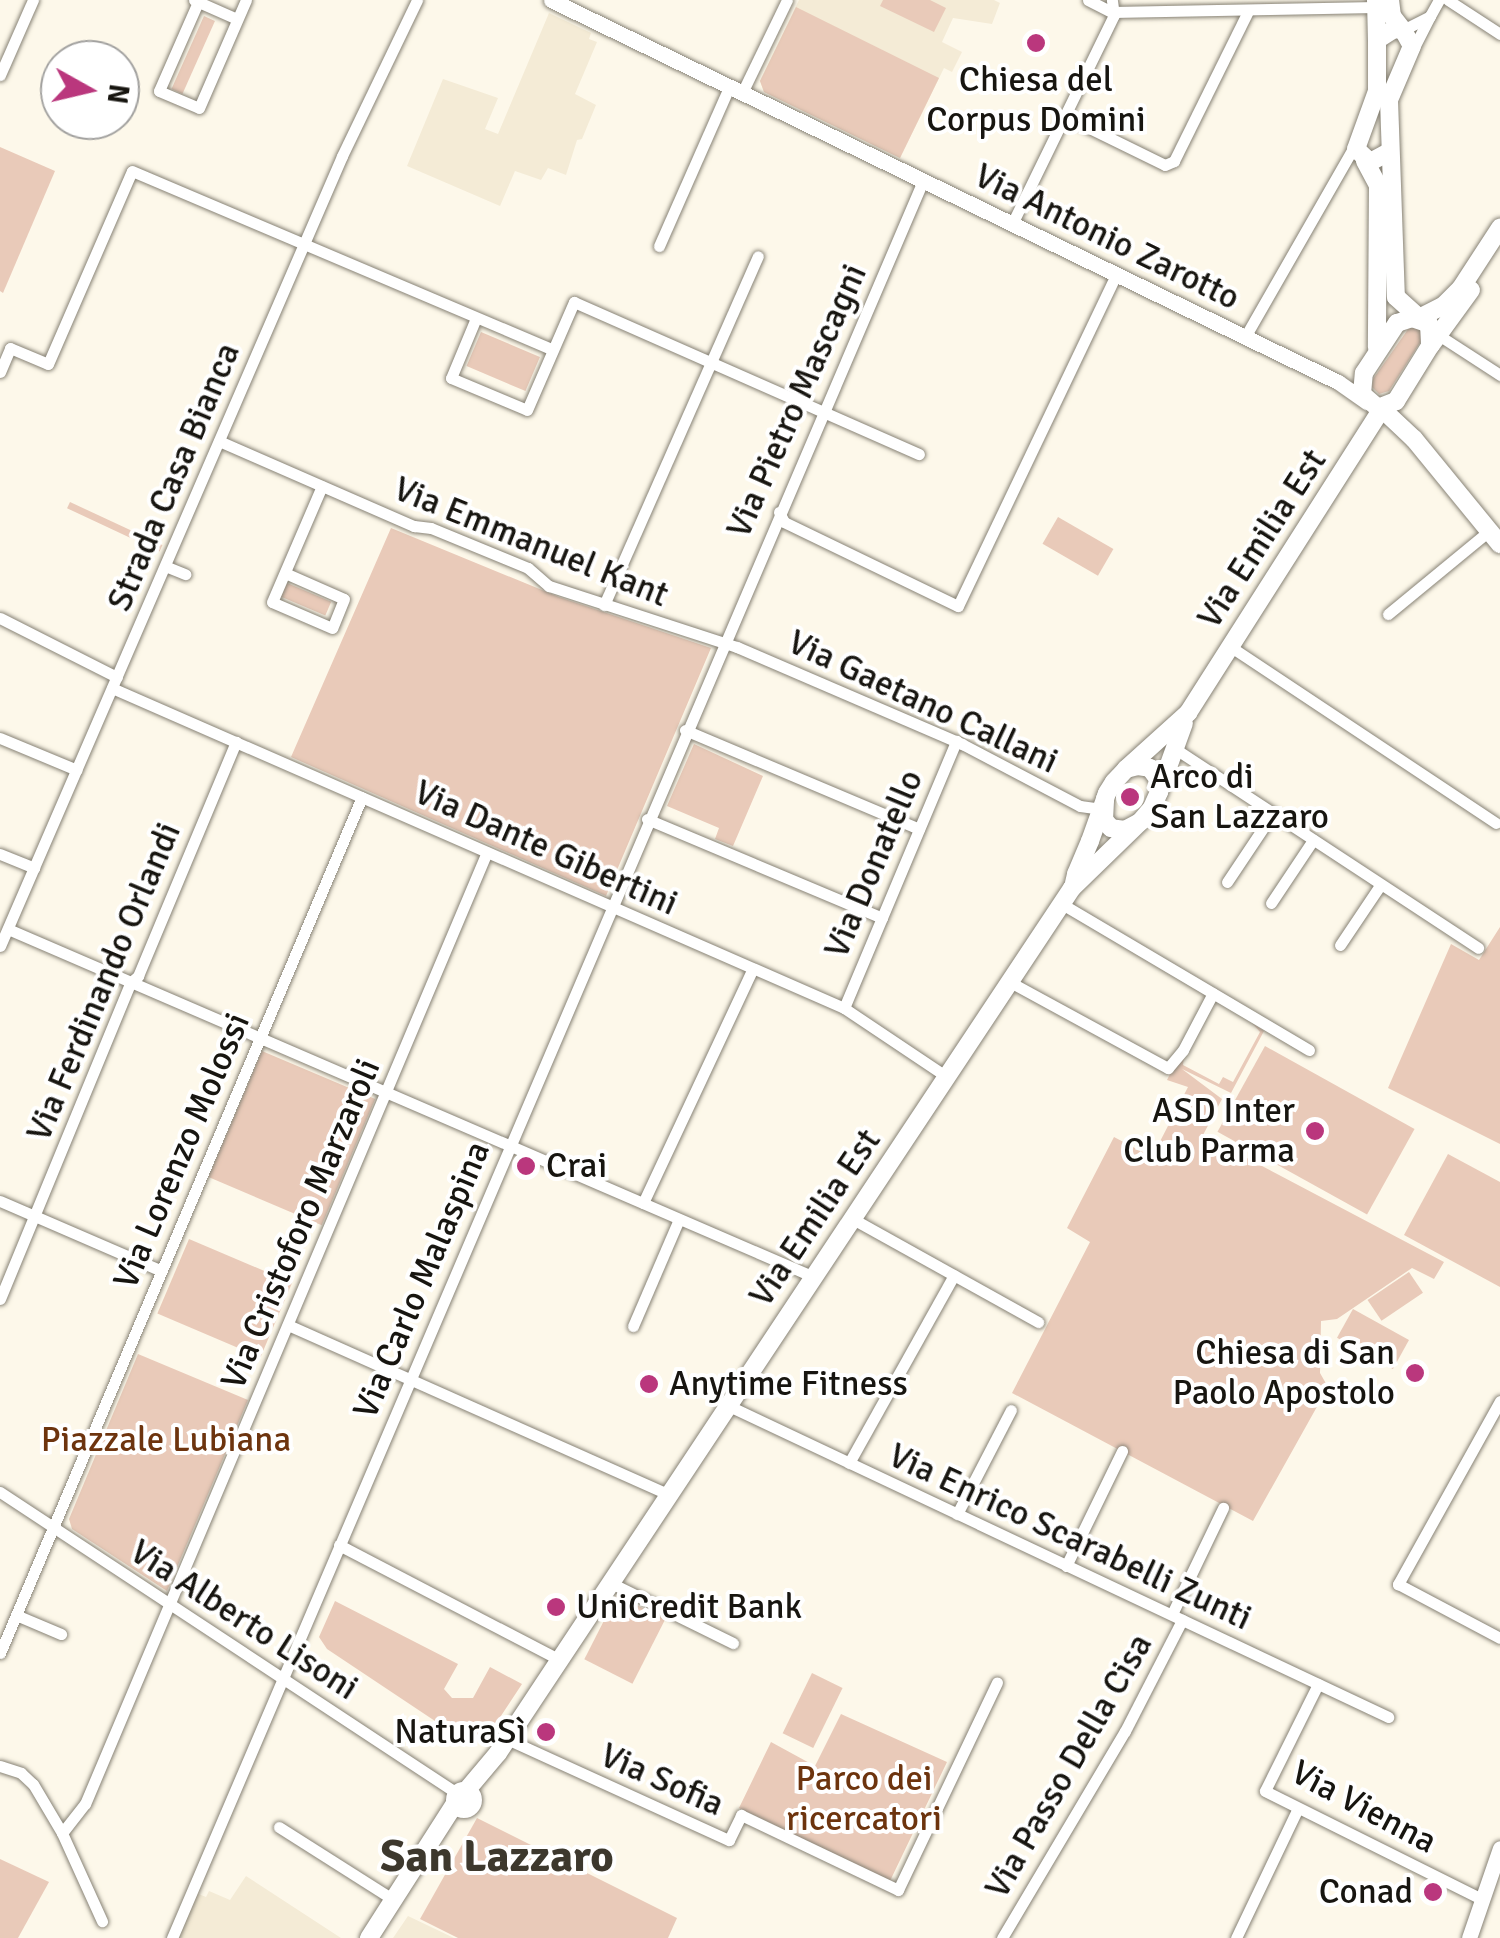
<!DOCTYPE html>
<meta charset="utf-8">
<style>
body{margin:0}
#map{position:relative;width:1500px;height:1938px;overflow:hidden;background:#fdf8ea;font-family:Signika,sans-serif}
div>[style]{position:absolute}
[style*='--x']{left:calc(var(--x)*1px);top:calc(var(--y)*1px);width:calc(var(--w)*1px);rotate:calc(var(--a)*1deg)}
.built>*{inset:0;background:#f4ebd6}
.green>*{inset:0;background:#e9cab9;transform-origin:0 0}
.roads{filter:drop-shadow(0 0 2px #878275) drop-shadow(0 0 2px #878275)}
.minor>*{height:11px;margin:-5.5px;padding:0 5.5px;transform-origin:5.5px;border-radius:5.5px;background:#fff}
.tertiary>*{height:15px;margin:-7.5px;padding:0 7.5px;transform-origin:7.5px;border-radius:7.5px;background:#fff}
.secondary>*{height:18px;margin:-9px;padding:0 9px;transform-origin:9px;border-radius:9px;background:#fff}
.secondary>.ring{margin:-9px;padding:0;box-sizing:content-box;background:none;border:18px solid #fff;border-radius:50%}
.dots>*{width:28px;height:28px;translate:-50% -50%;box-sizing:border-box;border:5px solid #fff;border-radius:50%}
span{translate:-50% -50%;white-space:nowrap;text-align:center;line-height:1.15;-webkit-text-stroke:8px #fff;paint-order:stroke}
.poi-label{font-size:35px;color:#171510}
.left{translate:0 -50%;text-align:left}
.right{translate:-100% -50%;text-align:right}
.street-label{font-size:35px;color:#171510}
.park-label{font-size:35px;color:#6d340e}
.district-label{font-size:45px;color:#3d382d;font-weight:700}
.north{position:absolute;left:40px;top:40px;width:100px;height:100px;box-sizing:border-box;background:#fff;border:2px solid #a2a19f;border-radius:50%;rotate:98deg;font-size:28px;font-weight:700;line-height:40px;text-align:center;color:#171510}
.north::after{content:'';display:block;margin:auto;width:35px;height:45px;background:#ba377d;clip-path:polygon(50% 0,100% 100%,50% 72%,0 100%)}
</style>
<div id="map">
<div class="built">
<i style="clip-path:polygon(799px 0,994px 0,1000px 3px,992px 24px,953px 18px,942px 42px,962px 52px,952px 72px,944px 68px,900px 158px,764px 92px,760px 81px)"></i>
<i style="clip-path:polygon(549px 13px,591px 33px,589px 39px,597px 42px,575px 94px,596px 105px,582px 139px,577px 140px,566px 175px,548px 168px,541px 180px,515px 171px,500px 206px,407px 166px,443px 79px,498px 98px,485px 129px,498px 134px)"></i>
<i style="clip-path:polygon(246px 1876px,341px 1938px,177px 1938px,196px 1893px,206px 1897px,209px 1891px,230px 1900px)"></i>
<i style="clip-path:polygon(408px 1916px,454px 1938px,393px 1938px)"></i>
</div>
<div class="green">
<i style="clip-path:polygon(883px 0,930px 0,946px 8px,934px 32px,880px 6px)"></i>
<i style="clip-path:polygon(796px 7px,939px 78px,900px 158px,764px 92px,760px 81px)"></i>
<i style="left:204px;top:16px;width:12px;height:80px;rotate:24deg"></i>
<i style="clip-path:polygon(0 147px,55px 171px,3px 293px,0 291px)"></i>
<i style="clip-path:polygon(1411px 325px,1422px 330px,1423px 338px,1389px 391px,1379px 394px,1372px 387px,1373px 379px)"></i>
<i style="left:481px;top:332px;width:64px;height:37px;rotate:23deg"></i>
<i style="left:70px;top:502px;width:102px;height:7px;rotate:25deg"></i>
<i style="left:1058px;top:517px;width:64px;height:31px;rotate:30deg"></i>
<i style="clip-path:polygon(391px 528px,559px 597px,711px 648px,606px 896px,291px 757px)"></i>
<i style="left:287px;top:583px;width:48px;height:15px;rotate:23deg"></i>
<i style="clip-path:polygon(694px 744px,763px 776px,733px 846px,715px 839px,719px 828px,667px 806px)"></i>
<i style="clip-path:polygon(1500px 927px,1500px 1144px,1388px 1088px,1451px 944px,1479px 960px)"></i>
<i style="clip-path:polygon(1252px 1023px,1264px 1031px,1231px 1093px,1182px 1069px,1222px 1099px,1203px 1135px,1444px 1262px,1434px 1279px,1412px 1268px,1337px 1319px,1321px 1321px,1320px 1373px,1328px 1387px,1253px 1521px,1012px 1393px,1090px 1242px,1067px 1228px,1114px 1137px,1152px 1157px,1188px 1087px,1167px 1080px,1176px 1062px,1184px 1056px,1183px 1065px,1219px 1084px,1223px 1077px,1233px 1082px,1260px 1032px)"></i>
<i style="left:1265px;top:1046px;width:171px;height:98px;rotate:29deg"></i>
<i style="left:262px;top:1051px;width:123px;height:137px;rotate:23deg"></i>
<i style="clip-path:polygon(1448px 1154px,1500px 1182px,1500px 1287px,1404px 1235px)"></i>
<i style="left:189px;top:1239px;width:112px;height:81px;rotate:23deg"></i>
<i style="left:1409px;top:1272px;width:25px;height:50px;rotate:56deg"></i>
<i style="left:1353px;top:1309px;width:64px;height:33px;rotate:29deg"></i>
<i style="clip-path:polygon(138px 1354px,248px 1400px,167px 1591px,72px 1529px,69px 1519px)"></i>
<i style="left:617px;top:1595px;width:54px;height:72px;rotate:27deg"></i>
<i style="clip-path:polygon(335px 1601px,458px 1664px,444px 1689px,452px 1698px,473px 1698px,490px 1667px,522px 1684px,483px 1743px,446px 1720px,441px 1725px,327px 1649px,319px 1637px)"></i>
<i style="left:812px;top:1673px;width:34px;height:67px;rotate:26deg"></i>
<i style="clip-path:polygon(841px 1714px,947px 1762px,890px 1881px,739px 1808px,771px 1742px,815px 1766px)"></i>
<i style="clip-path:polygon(477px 1818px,677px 1918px,668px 1938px,458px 1938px,420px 1919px)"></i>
<i style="clip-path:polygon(0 1859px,49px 1882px,18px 1938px,0 1938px)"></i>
</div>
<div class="roads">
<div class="minor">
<i style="--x:194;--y:0;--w:47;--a:23.8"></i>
<i style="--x:1088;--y:0;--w:27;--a:27"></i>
<i style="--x:1112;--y:12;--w:264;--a:-1.1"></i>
<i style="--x:1448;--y:0;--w:62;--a:33.2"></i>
<i style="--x:198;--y:2;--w:97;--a:113.7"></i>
<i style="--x:159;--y:91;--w:43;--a:23"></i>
<i style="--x:199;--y:108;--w:118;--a:-66.5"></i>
<i style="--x:1430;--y:16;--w:18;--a:-61"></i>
<i style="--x:1403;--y:30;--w:30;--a:-27"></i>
<i style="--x:1430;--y:16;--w:39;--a:117"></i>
<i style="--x:0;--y:75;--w:82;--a:-66.3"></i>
<i style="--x:742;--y:93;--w:103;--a:-64.2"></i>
<i style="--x:1065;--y:116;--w:111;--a:26.1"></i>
<i style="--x:1165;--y:165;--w:10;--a:-24"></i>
<i style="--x:1174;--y:161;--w:167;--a:-63.7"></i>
<i style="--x:1012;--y:224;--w:233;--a:-64"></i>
<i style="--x:1114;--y:15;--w:15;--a:-98"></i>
<i style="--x:659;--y:246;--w:174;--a:-66.2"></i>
<i style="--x:476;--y:318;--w:65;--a:112.6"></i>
<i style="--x:451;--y:378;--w:82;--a:22.8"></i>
<i style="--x:527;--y:410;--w:118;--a:-66.5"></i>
<i style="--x:574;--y:302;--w:377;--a:23.8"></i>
<i style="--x:1440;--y:336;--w:72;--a:33"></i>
<i style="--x:1245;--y:337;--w:221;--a:-60.2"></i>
<i style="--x:0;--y:372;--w:26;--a:-67"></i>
<i style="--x:10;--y:348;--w:41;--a:22.8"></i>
<i style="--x:48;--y:364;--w:210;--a:-66.5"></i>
<i style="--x:132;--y:171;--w:457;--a:23"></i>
<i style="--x:219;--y:441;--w:213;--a:23.6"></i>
<i style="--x:414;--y:526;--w:17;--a:7"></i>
<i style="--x:431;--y:528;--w:105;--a:22.4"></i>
<i style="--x:528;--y:568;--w:28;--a:41"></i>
<i style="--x:549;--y:586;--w:198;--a:18"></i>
<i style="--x:737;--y:647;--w:245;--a:23.3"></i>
<i style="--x:962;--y:744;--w:133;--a:27.7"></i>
<i style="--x:1080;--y:806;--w:22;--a:8"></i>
<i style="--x:779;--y:512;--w:11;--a:63"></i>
<i style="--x:784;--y:522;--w:193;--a:25.8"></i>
<i style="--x:958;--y:606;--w:367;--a:-64.5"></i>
<i style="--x:165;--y:566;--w:22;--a:22"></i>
<i style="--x:285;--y:573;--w:64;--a:23.8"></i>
<i style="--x:344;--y:599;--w:31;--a:112"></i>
<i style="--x:332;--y:628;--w:65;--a:-156.6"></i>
<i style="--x:272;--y:602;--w:126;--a:-66.7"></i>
<i style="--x:604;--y:605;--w:381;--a:-66.2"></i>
<i style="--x:1388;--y:614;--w:131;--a:-39.4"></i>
<i style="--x:0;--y:618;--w:131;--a:26.8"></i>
<i style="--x:1231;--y:647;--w:318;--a:33.6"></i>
<i style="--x:112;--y:688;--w:799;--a:23.61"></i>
<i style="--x:844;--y:1008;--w:124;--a:33.8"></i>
<i style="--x:685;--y:730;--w:254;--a:22.9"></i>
<i style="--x:0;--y:738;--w:83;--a:22.6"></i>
<i style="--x:1174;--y:748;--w:364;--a:33.3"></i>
<i style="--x:647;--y:819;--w:255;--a:22.8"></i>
<i style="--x:0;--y:854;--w:37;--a:22"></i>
<i style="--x:1227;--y:882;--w:83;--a:-56.3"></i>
<i style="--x:1271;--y:903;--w:76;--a:-56.3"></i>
<i style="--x:1062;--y:904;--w:287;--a:30.6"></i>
<i style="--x:8;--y:929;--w:878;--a:23.35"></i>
<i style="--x:1340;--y:945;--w:73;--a:-56.1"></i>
<i style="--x:0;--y:946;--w:861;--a:-66.59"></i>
<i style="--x:342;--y:156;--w:173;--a:-64.3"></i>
<i style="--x:1010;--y:982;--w:180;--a:28.6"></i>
<i style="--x:1168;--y:1068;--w:23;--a:-50"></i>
<i style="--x:1183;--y:1050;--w:64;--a:-62.2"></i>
<i style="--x:844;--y:1008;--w:290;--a:-67.2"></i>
<i style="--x:0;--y:1201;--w:176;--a:23.4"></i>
<i style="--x:643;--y:1203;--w:259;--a:-64.9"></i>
<i style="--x:853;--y:1219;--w:212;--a:29.1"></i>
<i style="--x:0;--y:1299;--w:342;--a:-67.6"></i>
<i style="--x:130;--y:983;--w:11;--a:-41"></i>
<i style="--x:138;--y:976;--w:254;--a:-67.3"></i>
<i style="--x:288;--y:1325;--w:418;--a:24"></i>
<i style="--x:633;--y:1326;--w:116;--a:-66.7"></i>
<i style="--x:1500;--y:1401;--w:210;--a:119.1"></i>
<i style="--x:1398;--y:1584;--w:115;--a:27.9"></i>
<i style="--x:729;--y:1406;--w:729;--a:25.26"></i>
<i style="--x:849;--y:1463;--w:215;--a:-60.8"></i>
<i style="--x:0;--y:1492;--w:549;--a:33.4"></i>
<i style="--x:957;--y:1514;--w:117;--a:-62.6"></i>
<i style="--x:339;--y:1545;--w:249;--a:27.5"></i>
<i style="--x:1066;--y:1566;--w:128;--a:-64"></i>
<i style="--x:611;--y:1583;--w:136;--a:26.2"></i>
<i style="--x:1172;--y:1614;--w:118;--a:-64.3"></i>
<i style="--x:16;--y:1615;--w:49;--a:22.9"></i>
<i style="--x:0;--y:1653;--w:929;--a:-67.08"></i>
<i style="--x:1318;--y:1684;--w:119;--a:116.4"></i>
<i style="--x:1265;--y:1791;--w:242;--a:26.5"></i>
<i style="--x:507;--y:1739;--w:244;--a:24.5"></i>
<i style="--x:729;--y:1840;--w:28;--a:-64"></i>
<i style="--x:741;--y:1815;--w:174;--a:25.5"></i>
<i style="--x:898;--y:1890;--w:230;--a:-64.5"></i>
<i style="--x:0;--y:1766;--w:22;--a:18"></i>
<i style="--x:21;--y:1773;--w:16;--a:43"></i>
<i style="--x:33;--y:1784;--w:57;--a:59.4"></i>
<i style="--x:62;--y:1833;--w:97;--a:65.6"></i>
<i style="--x:279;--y:1827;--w:136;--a:32.4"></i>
<i style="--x:62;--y:1833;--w:37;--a:-52"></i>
<i style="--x:85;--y:1804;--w:1033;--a:-67.11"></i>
<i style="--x:172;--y:1938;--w:1911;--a:-66.86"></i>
<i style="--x:1002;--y:1938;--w:241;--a:-59.3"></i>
<i style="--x:1125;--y:1731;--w:125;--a:-62.8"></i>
<i style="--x:1236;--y:1938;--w:142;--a:-64.5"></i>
</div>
<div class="tertiary">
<i style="--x:551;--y:0;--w:875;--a:25.89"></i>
<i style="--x:1338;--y:382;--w:35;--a:35"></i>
<i style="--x:1469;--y:1938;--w:95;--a:-71"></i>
</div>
<div class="secondary">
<i style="--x:1376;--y:0;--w:40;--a:88.6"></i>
<i style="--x:1390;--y:0;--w:16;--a:83"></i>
<i style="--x:1392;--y:16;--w:18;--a:52"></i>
<i style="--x:1389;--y:152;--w:21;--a:152"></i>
<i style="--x:1370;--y:162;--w:19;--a:-137"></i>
<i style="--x:1356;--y:149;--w:62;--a:-70.1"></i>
<i style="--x:1377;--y:91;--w:51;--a:-90"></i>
<i style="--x:1377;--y:40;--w:20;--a:-33"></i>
<i style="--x:1394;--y:29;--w:9;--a:6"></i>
<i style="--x:1403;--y:30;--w:18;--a:61"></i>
<i style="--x:1412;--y:46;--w:59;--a:113.1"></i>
<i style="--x:1389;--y:100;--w:197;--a:88"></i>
<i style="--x:1396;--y:297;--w:31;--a:42"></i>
<i style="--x:1419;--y:318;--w:27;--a:-27"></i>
<i style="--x:1443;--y:306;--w:25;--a:-45"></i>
<i style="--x:1461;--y:288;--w:72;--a:-57"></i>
<i style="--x:1365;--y:161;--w:27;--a:62"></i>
<i style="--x:1378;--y:185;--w:162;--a:90.4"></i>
<i style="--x:1412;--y:318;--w:18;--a:19"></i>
<i style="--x:1429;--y:324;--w:22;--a:87"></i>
<i style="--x:1430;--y:346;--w:65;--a:121.7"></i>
<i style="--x:1396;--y:401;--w:19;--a:159"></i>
<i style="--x:1378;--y:408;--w:21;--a:-139"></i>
<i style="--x:1362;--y:394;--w:21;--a:-85"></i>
<i style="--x:1364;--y:373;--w:60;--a:-56.6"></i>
<i style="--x:1397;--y:323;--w:16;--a:-18"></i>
<i style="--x:1431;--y:345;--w:68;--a:-54"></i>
<i style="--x:1126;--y:769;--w:84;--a:-42.1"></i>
<i style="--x:1188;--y:713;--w:361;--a:-57.5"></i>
<i style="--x:1382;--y:409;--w:44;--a:43.2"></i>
<i style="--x:1414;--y:439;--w:136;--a:50.7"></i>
<i style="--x:1159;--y:792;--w:73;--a:-70.1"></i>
<i style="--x:1074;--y:883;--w:9;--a:-77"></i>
<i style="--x:1076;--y:874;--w:36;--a:-67"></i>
<i style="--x:1090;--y:841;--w:45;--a:-70.3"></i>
<i style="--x:1105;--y:799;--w:6;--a:-72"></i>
<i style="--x:1107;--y:793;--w:13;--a:-58"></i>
<i style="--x:1114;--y:782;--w:18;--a:-47"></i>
<i style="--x:1126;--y:769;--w:12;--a:-14"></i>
<i style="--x:1138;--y:766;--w:12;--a:9"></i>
<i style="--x:1150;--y:768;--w:14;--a:54"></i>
<i style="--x:1158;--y:779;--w:13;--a:86"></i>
<i style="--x:1159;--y:792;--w:17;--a:114"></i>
<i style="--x:1152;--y:808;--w:18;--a:131"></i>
<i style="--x:1140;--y:822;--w:17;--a:152"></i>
<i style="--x:1125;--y:830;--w:14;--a:-172"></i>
<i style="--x:1111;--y:828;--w:11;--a:-131"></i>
<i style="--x:1104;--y:820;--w:21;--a:-87"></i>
<i style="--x:466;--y:1791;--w:50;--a:-49.9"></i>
<i style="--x:498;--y:1753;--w:1038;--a:-56.43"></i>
<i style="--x:1072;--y:888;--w:95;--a:-44.1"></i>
<i class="ring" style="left:455px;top:1791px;width:0;height:0"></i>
<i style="--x:369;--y:1938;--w:161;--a:-57.4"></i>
</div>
</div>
<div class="dots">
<i style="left:1036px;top:43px;background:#ba377d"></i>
<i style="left:1130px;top:797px;background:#ba377d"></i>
<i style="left:1315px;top:1131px;background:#ba377d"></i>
<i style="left:526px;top:1166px;background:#ba377d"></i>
<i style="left:1415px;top:1373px;background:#ba377d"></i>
<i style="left:649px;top:1384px;background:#ba377d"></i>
<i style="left:556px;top:1607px;background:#ba377d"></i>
<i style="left:546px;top:1732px;background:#ba377d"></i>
<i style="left:1433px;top:1892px;background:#ba377d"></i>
</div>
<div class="poi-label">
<span style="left:1036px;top:100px">Chiesa del<br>Corpus Domini</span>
<span class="left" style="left:1150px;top:797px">Arco di<br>San Lazzaro</span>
<span class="right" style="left:1295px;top:1131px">ASD Inter<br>Club Parma</span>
<span class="left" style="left:546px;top:1166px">Crai</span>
<span class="right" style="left:1395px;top:1373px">Chiesa di San<br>Paolo Apostolo</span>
<span class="left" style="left:669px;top:1384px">Anytime Fitness</span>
<span class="left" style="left:576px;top:1607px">UniCredit Bank</span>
<span class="right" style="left:526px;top:1732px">NaturaSì</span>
<span class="right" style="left:1413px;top:1892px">Conad</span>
</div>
<div class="street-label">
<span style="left:1107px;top:237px;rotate:26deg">Via Antonio Zarotto</span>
<span style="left:797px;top:401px;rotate:-66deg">Via Pietro Mascagni</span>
<span style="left:174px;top:477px;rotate:-67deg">Strada Casa Bianca</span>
<span style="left:1262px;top:539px;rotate:-57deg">Via Emilia Est</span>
<span style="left:531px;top:542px;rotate:22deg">Via Emmanuel Kant</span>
<span style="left:923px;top:702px;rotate:25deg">Via Gaetano Callani</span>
<span style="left:546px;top:848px;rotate:24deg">Via Dante Gibertini</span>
<span style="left:874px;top:864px;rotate:-67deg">Via Donatello</span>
<span style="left:104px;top:982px;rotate:-67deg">Via Ferdinando Orlandi</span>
<span style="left:182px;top:1151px;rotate:-67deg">Via Lorenzo Molossi</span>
<span style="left:815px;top:1218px;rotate:-56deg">Via Emilia Est</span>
<span style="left:301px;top:1224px;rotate:-67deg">Via Cristoforo Marzaroli</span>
<span style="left:422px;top:1280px;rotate:-67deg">Via Carlo Malaspina</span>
<span style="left:1070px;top:1537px;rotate:25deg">Via Enrico Scarabelli Zunti</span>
<span style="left:244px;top:1620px;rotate:33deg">Via Alberto Lisoni</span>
<span style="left:1069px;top:1766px;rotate:-60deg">Via Passo Della Cisa</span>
<span style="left:662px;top:1780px;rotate:24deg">Via Sofia</span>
<span style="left:1364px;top:1807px;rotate:28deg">Via Vienna</span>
</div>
<div class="park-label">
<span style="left:166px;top:1440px">Piazzale Lubiana</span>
<span style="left:864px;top:1799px">Parco dei<br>ricercatori</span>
</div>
<div class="district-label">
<span style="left:497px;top:1857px">San Lazzaro</span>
</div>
<div class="north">N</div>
</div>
